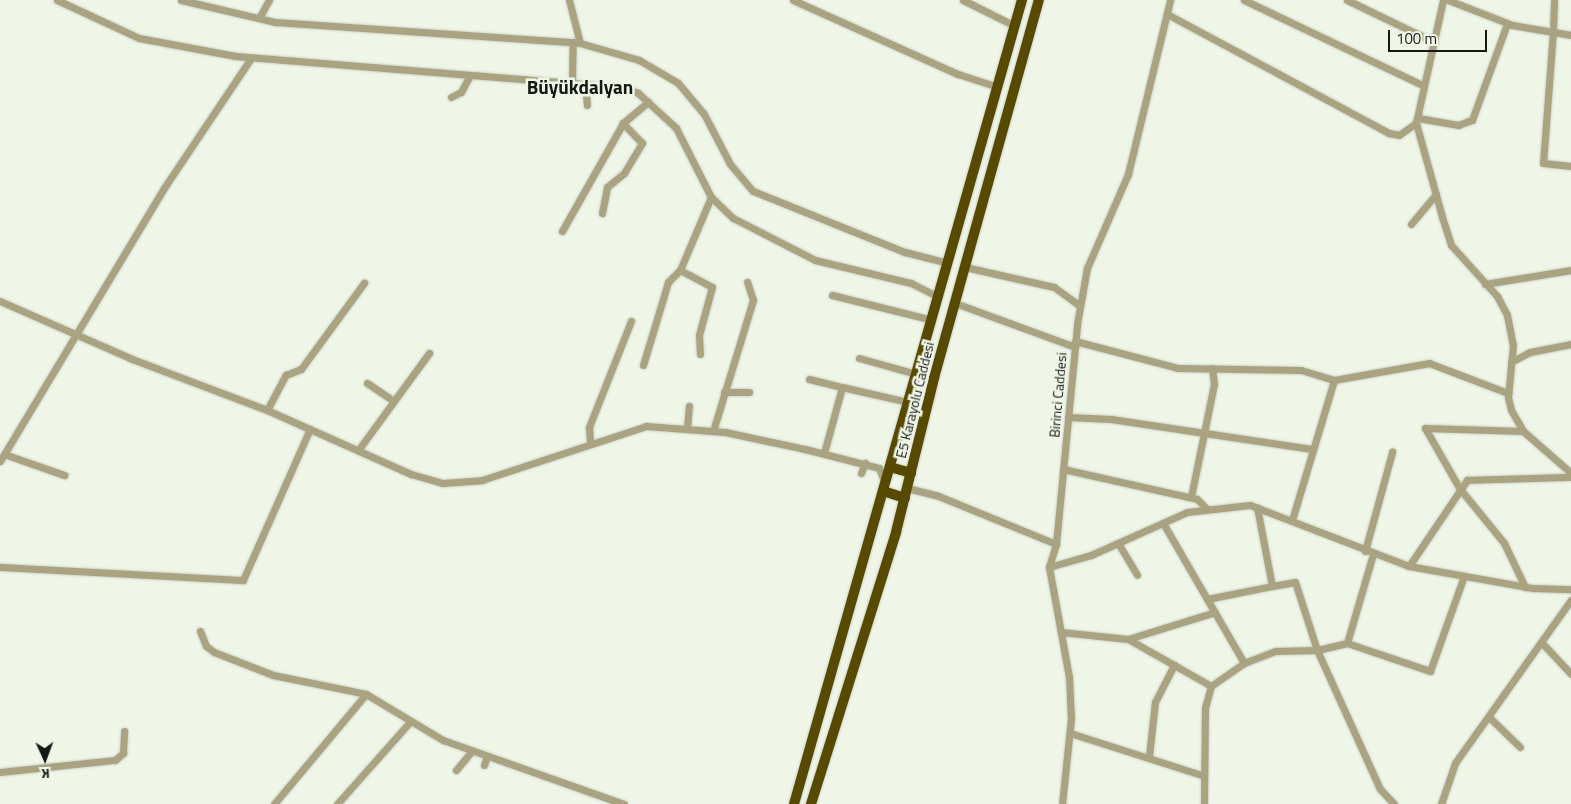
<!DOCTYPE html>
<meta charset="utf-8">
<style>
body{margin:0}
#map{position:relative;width:1571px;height:804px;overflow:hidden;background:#eff6e8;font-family:"Titillium Web",sans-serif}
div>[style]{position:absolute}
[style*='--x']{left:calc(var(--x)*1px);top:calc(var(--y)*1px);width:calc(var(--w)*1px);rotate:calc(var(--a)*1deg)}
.roads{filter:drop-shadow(0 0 1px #ccd2c6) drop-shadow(0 0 1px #ccd2c6)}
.minor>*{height:7px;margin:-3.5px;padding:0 3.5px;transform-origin:3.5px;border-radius:3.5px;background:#aaa381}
.highway>*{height:10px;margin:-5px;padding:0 5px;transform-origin:5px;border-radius:5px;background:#574900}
span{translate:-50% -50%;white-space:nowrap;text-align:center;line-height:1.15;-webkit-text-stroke:5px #eff6e8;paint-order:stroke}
.street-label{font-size:14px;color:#151712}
.district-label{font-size:19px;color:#151712;font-weight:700}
.north{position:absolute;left:20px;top:734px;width:50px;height:50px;-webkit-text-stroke:4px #eff6e8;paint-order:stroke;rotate:178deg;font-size:14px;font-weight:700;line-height:20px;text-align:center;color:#151712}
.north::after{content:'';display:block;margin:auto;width:18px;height:22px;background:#151712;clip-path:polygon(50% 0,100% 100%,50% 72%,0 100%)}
.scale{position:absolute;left:1388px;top:30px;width:99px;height:22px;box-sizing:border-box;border:2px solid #151712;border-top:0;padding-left:6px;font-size:15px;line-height:18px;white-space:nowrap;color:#151712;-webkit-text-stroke:4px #eff6e8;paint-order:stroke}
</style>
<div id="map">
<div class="roads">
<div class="minor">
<i style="--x:57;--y:0;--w:90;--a:24.9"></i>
<i style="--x:139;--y:38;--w:98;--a:10.6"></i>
<i style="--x:235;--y:56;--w:387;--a:4.6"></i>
<i style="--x:621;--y:87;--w:18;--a:19"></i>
<i style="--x:638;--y:93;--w:52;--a:42.6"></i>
<i style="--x:676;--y:128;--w:77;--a:63.1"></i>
<i style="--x:711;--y:197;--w:30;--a:44"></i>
<i style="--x:733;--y:218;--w:92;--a:27.1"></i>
<i style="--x:815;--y:260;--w:99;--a:13.5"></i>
<i style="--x:911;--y:283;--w:30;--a:27"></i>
<i style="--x:181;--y:0;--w:97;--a:13.2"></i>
<i style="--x:275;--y:22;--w:306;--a:3.9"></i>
<i style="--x:580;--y:43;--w:61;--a:16.1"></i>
<i style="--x:639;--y:60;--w:45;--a:30.5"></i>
<i style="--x:678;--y:83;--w:40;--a:50"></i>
<i style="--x:704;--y:114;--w:56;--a:62.5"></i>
<i style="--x:730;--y:164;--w:35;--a:50"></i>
<i style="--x:753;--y:191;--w:164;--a:21.9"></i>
<i style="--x:905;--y:252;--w:44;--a:14.3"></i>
<i style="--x:569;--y:0;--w:44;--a:75.7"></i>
<i style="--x:793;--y:0;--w:181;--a:24.2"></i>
<i style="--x:958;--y:74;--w:42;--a:18"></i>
<i style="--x:963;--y:0;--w:58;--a:26.6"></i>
<i style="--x:1244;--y:0;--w:199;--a:25.5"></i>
<i style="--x:1347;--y:0;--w:97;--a:25.8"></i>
<i style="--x:1443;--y:0;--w:126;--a:102.4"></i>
<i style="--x:1416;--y:123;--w:98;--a:74.5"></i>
<i style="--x:1442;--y:217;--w:29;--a:72"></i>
<i style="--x:1451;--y:245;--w:69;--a:48"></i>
<i style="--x:1497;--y:296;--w:21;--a:62"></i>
<i style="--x:1507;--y:315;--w:31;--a:79"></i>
<i style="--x:1513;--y:345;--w:52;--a:95.5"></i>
<i style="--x:1508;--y:397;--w:13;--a:77"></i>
<i style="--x:1511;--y:410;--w:24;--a:60"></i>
<i style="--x:1523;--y:431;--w:64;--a:41.2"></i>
<i style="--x:1448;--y:0;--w:69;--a:21.3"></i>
<i style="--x:1512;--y:25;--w:60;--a:9.6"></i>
<i style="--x:1167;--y:14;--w:252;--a:28.2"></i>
<i style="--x:1389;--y:133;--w:10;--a:11"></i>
<i style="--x:1399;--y:135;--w:21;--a:-35"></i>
<i style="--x:259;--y:18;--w:21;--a:-61"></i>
<i style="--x:1553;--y:31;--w:132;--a:94.3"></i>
<i style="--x:1543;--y:163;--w:28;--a:6"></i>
<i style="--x:1553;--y:31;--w:31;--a:-88"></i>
<i style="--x:572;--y:81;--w:39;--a:-89"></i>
<i style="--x:585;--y:83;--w:22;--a:85"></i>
<i style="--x:451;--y:97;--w:11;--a:-27"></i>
<i style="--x:461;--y:92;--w:17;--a:-62"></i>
<i style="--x:1418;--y:118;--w:41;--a:9.9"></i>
<i style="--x:1458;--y:125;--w:15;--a:-20"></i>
<i style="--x:1472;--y:120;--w:102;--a:-70"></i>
<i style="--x:602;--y:213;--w:26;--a:-79"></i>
<i style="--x:607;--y:187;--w:22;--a:-39"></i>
<i style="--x:624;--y:173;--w:35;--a:-59"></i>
<i style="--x:642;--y:143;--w:28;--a:-134"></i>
<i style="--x:1411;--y:224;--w:39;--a:-50"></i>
<i style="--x:562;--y:231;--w:124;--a:-60.5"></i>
<i style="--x:623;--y:123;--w:33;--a:-40"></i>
<i style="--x:965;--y:267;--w:91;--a:12.7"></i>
<i style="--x:1054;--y:287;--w:32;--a:36"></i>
<i style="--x:680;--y:270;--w:36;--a:28"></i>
<i style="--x:712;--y:287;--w:50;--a:105.2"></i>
<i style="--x:699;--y:335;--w:19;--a:87"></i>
<i style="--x:1485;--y:284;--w:87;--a:-9.2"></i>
<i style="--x:832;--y:295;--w:103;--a:14"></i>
<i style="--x:0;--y:301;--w:144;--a:23.7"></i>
<i style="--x:132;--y:359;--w:144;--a:20.7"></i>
<i style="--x:267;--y:410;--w:158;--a:24"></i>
<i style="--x:411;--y:474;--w:33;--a:16"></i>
<i style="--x:443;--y:483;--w:39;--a:-4"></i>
<i style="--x:482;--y:480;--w:173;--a:-18.2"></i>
<i style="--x:646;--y:426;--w:79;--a:4.3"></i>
<i style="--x:725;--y:432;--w:82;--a:12"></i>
<i style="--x:805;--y:449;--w:76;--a:14.4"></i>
<i style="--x:879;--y:468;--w:16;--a:68"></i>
<i style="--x:955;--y:303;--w:128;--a:20.1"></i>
<i style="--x:1075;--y:341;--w:106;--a:14.7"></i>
<i style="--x:1178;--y:368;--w:123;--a:0.9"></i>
<i style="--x:1301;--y:370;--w:34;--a:17"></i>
<i style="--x:1334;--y:380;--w:97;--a:-10.1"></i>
<i style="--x:1429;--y:363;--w:85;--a:20.8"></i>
<i style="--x:859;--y:358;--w:59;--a:15.7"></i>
<i style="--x:1511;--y:362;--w:21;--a:-28"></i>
<i style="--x:1530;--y:352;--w:42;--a:-11"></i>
<i style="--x:643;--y:365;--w:87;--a:-73.2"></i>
<i style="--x:668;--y:282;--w:17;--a:-45"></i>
<i style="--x:680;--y:270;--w:79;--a:-67"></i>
<i style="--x:809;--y:379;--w:34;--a:14"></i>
<i style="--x:367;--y:383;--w:32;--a:34"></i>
<i style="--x:724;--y:392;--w:25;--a:0"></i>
<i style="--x:267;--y:410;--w:40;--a:-62"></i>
<i style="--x:286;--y:375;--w:16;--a:-22"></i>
<i style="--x:301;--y:369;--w:107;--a:-53.8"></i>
<i style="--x:1068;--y:417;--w:43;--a:2.7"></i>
<i style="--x:1111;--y:419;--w:203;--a:8.5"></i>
<i style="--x:687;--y:428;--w:22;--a:-85"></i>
<i style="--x:1425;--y:428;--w:70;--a:60.2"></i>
<i style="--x:1460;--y:489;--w:70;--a:50.8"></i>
<i style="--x:1504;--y:543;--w:49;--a:64.5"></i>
<i style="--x:1425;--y:428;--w:98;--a:1.8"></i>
<i style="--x:713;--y:431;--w:137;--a:-73"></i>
<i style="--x:753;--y:300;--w:19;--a:-108"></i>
<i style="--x:590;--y:444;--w:17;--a:-93"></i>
<i style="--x:589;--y:427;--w:114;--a:-68.4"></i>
<i style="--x:359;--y:449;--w:119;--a:-53.9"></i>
<i style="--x:824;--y:453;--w:68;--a:-74.7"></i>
<i style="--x:842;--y:387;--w:68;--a:12.8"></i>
<i style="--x:4;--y:454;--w:64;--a:19.3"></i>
<i style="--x:0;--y:461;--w:318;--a:-59"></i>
<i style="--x:164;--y:188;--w:156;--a:-56.2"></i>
<i style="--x:1063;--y:469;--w:137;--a:12.6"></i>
<i style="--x:1197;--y:499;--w:14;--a:45"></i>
<i style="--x:861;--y:473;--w:11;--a:-68"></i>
<i style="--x:907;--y:488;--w:30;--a:14"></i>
<i style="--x:936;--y:495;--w:130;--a:22.2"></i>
<i style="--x:1191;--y:497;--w:115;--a:-78.5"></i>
<i style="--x:1214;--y:384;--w:16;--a:-97"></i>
<i style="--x:1292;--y:520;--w:146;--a:-73.3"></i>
<i style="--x:1163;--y:523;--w:162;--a:59.9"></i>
<i style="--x:1118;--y:543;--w:37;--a:59"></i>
<i style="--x:1365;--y:551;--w:103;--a:-74.7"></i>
<i style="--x:1409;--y:566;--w:104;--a:-56"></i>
<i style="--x:1467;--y:480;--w:104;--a:-1.7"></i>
<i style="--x:0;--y:567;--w:243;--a:3.1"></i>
<i style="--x:243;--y:580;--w:165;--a:-66.1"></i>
<i style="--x:1049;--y:567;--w:44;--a:-15.9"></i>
<i style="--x:1091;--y:555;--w:105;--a:-24.1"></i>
<i style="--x:1187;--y:512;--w:63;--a:-6.3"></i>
<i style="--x:1250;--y:505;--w:170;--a:21"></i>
<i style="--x:1409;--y:566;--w:126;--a:10.1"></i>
<i style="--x:1533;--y:588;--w:38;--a:2"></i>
<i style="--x:1207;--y:599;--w:66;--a:-11.3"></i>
<i style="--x:1272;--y:586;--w:80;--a:-100.8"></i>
<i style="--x:200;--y:631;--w:16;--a:68"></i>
<i style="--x:206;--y:646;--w:10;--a:37"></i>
<i style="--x:214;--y:652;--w:63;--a:21.3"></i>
<i style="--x:273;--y:675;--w:95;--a:11.5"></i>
<i style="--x:366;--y:694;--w:90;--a:30.9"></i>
<i style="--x:443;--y:740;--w:192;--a:19.5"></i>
<i style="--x:1061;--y:632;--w:67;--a:6"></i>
<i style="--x:1128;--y:639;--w:95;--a:29.5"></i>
<i style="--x:1211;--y:686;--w:40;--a:-34.9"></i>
<i style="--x:1244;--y:663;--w:34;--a:-21"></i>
<i style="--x:1276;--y:651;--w:41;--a:-1.4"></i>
<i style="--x:1317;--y:650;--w:71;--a:-107.9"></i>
<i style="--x:1295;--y:582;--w:23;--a:170"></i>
<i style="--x:1128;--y:639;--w:91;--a:-17.2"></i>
<i style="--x:1347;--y:643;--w:93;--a:-73.7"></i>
<i style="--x:1543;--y:644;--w:41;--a:47"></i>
<i style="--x:1489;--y:717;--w:43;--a:44.1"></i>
<i style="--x:1070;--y:733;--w:139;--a:17.7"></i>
<i style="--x:1149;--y:756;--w:54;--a:-83.7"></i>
<i style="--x:1155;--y:702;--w:42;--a:-62.8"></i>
<i style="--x:484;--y:765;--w:9;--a:-72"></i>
<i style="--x:456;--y:770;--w:25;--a:-50"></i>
<i style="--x:0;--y:772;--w:116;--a:-6"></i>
<i style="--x:115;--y:760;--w:11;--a:-41"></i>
<i style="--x:123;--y:753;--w:22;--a:-87"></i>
<i style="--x:274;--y:804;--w:143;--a:-50.1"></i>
<i style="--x:337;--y:804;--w:108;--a:-48.4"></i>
<i style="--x:1062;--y:804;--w:85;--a:-84"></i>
<i style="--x:1071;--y:719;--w:42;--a:-92.7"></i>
<i style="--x:1069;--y:677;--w:112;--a:-100.3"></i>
<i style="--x:1049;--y:567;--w:24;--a:-73"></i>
<i style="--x:1056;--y:544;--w:221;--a:-84.5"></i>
<i style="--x:1077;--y:324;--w:57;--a:-79.9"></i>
<i style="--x:1087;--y:268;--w:103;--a:-66.4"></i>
<i style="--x:1128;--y:174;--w:179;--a:-76.4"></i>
<i style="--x:1204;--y:804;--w:96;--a:-89.4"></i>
<i style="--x:1205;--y:708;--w:23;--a:-75"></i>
<i style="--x:1394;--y:804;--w:21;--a:-133"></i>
<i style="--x:1380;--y:789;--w:153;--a:-114.4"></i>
<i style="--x:1317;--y:650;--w:31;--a:-13"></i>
<i style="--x:1347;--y:643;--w:88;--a:18.6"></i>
<i style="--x:1430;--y:671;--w:101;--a:-70.3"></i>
<i style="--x:1441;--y:804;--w:43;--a:-71.1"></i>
<i style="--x:1455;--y:763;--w:200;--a:-54.6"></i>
</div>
<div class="highway">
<i style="--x:890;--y:467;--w:22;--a:16"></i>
<i style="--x:883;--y:491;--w:23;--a:18"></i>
<i style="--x:794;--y:804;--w:836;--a:-74.17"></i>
<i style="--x:811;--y:804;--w:285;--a:-72.6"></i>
<i style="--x:896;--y:532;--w:159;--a:-76.1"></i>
<i style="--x:934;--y:378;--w:392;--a:-74.5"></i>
</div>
</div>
<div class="street-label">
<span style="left:1058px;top:395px;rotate:-85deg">Birinci Caddesi</span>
<span style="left:915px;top:400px;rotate:-76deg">E5 Karayolu Caddesi</span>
</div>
<div class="district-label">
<span style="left:580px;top:87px">Büyükdalyan</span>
</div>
<div class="north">K</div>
<div class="scale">100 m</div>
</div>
